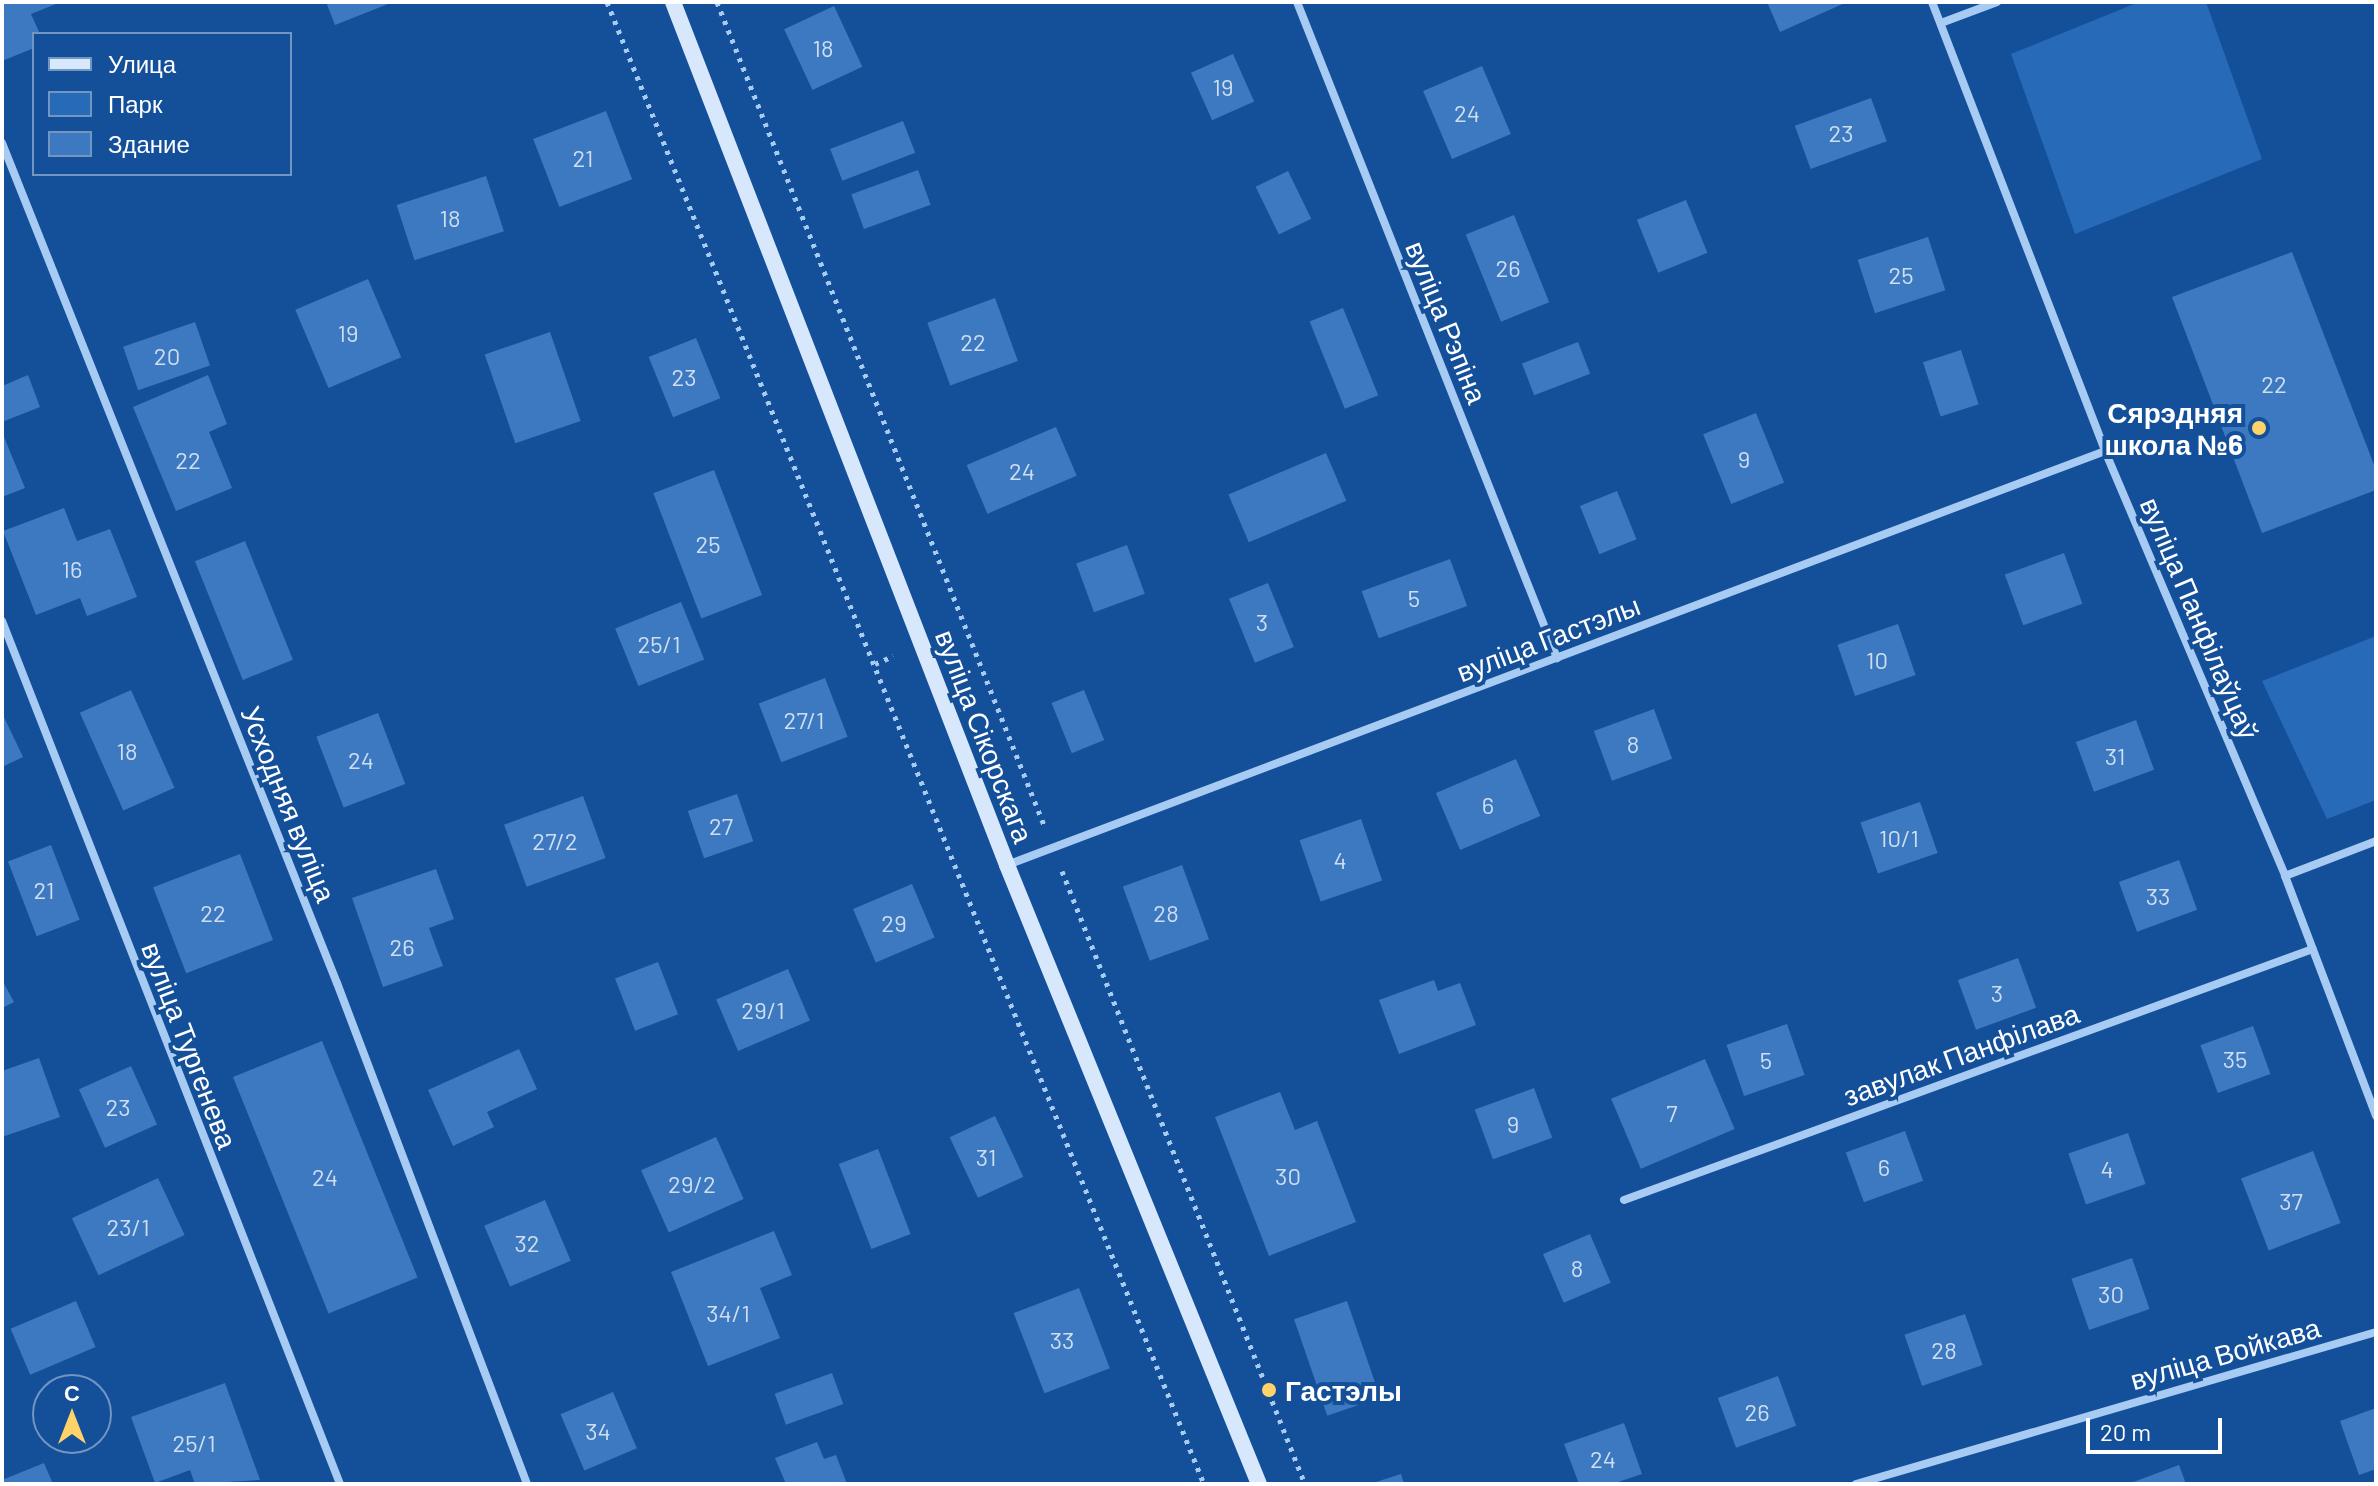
<!DOCTYPE html>
<meta charset="utf-8">
<style>
body{margin:0}
#map{position:relative;width:2378px;height:1486px;overflow:hidden;background:#14509a;font-family:Barlow,sans-serif}
div>[style]{position:absolute}
[style*='--x']{left:calc(var(--x)*1px);top:calc(var(--y)*1px);width:calc(var(--w)*1px);rotate:calc(var(--a)*1deg)}
.green>*{inset:0;background:#276ab8}
.building>*{inset:0;background:#3d79c1;transform-origin:0 0}
.path>*{height:5px;margin-top:-2.5px;transform-origin:0;background:repeating-linear-gradient(90deg,#a8cbf3 0 4px,transparent 0 10px)}
.street>*{height:8px;margin:-4px;padding:0 4px;transform-origin:4px;border-radius:4px;background:#a8cbf3}
.secondary>*{height:16px;margin:-8px;padding:0 8px;transform-origin:8px;border-radius:8px;background:#d7e8fd}
.dots>*{width:22px;height:22px;translate:-50% -50%;box-sizing:border-box;border:4px solid #14509a;border-radius:50%}
span{translate:-50% -50%;white-space:nowrap;text-align:center;line-height:1.15;-webkit-text-stroke:8px #14509a;paint-order:stroke}
.number-label{font-size:24px;color:#cedef0}
.number-label span{-webkit-text-stroke-width:0}
.street-label{font-size:28px;color:#fff}
.poi-label{font-size:28px;color:#fff;font-weight:700}
.right{translate:-100% -50%;text-align:right}
.left{translate:0 -50%;text-align:left}
.frame{position:absolute;inset:0;border:4px solid #fff;pointer-events:none}
.legend{position:absolute;left:32px;top:32px;width:260px;height:144px;box-sizing:border-box;background:#14509a;border:2px solid #7296c2;margin:0;padding:10px 14px;list-style:none;font-size:24px;color:#fff}
.legend li{display:flex;align-items:center;gap:16px;height:40px}
.legend b{width:40px;border:2px solid #7296c2}
.north{position:absolute;left:32px;top:1374px;width:80px;height:80px;box-sizing:border-box;background:#14509a;border:2px solid #7296c2;border-radius:50%;rotate:0deg;font-size:22px;font-weight:700;line-height:32px;text-align:center;color:#fff}
.north::after{content:'';display:block;margin:auto;width:28px;height:36px;background:#ffd26a;clip-path:polygon(50% 0,100% 100%,50% 72%,0 100%)}
.scale{position:absolute;left:2086px;top:1418px;width:136px;height:36px;box-sizing:border-box;border:4px solid #fff;border-top:0;padding-left:10px;font-size:24px;line-height:28px;white-space:nowrap;color:#fff;-webkit-text-stroke:6px #14509a;paint-order:stroke}
</style>
<div id="map">
<div class="green">
<i style="clip-path:polygon(2139px 2px,2206px 2px,2262px 159px,2075px 234px,2011px 54px)"></i>
<i style="clip-path:polygon(2376px 636px,2376px 800px,2327px 819px,2262px 681px)"></i>
</div>
<div class="building">
<i style="clip-path:polygon(2px 2px,61px 2px,31px 14px,40px 34px,34px 34px,34px 48px,2px 61px)"></i>
<i style="clip-path:polygon(326px 2px,393px 2px,335px 25px)"></i>
<i style="clip-path:polygon(1767px 2px,1847px 2px,1780px 32px)"></i>
<i style="left:834px;top:6px;width:67px;height:55px;rotate:65deg"></i>
<i style="left:1233px;top:54px;width:52px;height:46px;rotate:66deg"></i>
<i style="left:1482px;top:66px;width:74px;height:64px;rotate:67deg"></i>
<i style="left:1871px;top:98px;width:46px;height:81px;rotate:70deg"></i>
<i style="left:606px;top:111px;width:73px;height:78px;rotate:69deg"></i>
<i style="left:903px;top:121px;width:34px;height:78px;rotate:69deg"></i>
<i style="left:918px;top:170px;width:37px;height:71px;rotate:70deg"></i>
<i style="left:1288px;top:171px;width:53px;height:36px;rotate:64deg"></i>
<i style="left:486px;top:176px;width:58px;height:94px;rotate:72deg"></i>
<i style="left:1686px;top:200px;width:57px;height:53px;rotate:68deg"></i>
<i style="left:1514px;top:215px;width:94px;height:52px;rotate:68deg"></i>
<i style="left:1928px;top:237px;width:56px;height:74px;rotate:72deg"></i>
<i style="clip-path:polygon(2292px 252px,2376px 470px,2376px 490px,2262px 533px,2172px 297px)"></i>
<i style="left:368px;top:279px;width:85px;height:79px;rotate:67deg"></i>
<i style="left:995px;top:298px;width:67px;height:72px;rotate:70deg"></i>
<i style="left:1343px;top:308px;width:94px;height:36px;rotate:68deg"></i>
<i style="left:195px;top:322px;width:46px;height:76px;rotate:71deg"></i>
<i style="left:550px;top:332px;width:94px;height:69px;rotate:71deg"></i>
<i style="left:696px;top:338px;width:65px;height:51px;rotate:68deg"></i>
<i style="left:1578px;top:342px;width:34px;height:60px;rotate:69deg"></i>
<i style="left:1961px;top:350px;width:57px;height:40px;rotate:72deg"></i>
<i style="clip-path:polygon(28px 375px,40px 407px,2px 422px,2px 386px)"></i>
<i style="clip-path:polygon(208px 375px,227px 424px,209px 432px,232px 488px,176px 511px,133px 407px)"></i>
<i style="left:1756px;top:413px;width:75px;height:57px;rotate:68deg"></i>
<i style="left:1056px;top:427px;width:53px;height:97px;rotate:67deg"></i>
<i style="clip-path:polygon(2px 432px,25px 488px,2px 497px)"></i>
<i style="left:1326px;top:453px;width:52px;height:106px;rotate:67deg"></i>
<i style="left:714px;top:470px;width:134px;height:65px;rotate:69deg"></i>
<i style="left:1617px;top:491px;width:52px;height:40px;rotate:68deg"></i>
<i style="clip-path:polygon(64px 508px,77px 541px,110px 529px,137px 597px,87px 616px,80px 598px,36px 615px,3px 531px)"></i>
<i style="left:245px;top:541px;width:128px;height:54px;rotate:68deg"></i>
<i style="left:1127px;top:545px;width:52px;height:54px;rotate:70deg"></i>
<i style="left:2064px;top:553px;width:54px;height:63px;rotate:70deg"></i>
<i style="left:1450px;top:559px;width:50px;height:94px;rotate:70deg"></i>
<i style="left:1268px;top:583px;width:69px;height:42px;rotate:68deg"></i>
<i style="left:681px;top:602px;width:62px;height:71px;rotate:68deg"></i>
<i style="left:1898px;top:624px;width:54px;height:64px;rotate:71deg"></i>
<i style="left:825px;top:678px;width:63px;height:71px;rotate:69deg"></i>
<i style="left:131px;top:690px;width:107px;height:56px;rotate:66deg"></i>
<i style="left:1084px;top:690px;width:54px;height:35px;rotate:68deg"></i>
<i style="left:1654px;top:709px;width:53px;height:64px;rotate:70deg"></i>
<i style="clip-path:polygon(2px 713px,23px 757px,2px 767px)"></i>
<i style="left:378px;top:713px;width:76px;height:66px;rotate:69deg"></i>
<i style="left:2136px;top:720px;width:53px;height:64px;rotate:70deg"></i>
<i style="left:1516px;top:759px;width:62px;height:87px;rotate:67deg"></i>
<i style="left:737px;top:794px;width:50px;height:52px;rotate:71deg"></i>
<i style="left:583px;top:796px;width:66px;height:84px;rotate:70deg"></i>
<i style="left:1920px;top:802px;width:54px;height:63px;rotate:71deg"></i>
<i style="left:1361px;top:819px;width:65px;height:65px;rotate:71deg"></i>
<i style="left:51px;top:845px;width:80px;height:46px;rotate:69deg"></i>
<i style="left:240px;top:854px;width:92px;height:93px;rotate:69deg"></i>
<i style="left:2179px;top:860px;width:53px;height:64px;rotate:70deg"></i>
<i style="left:1182px;top:865px;width:79px;height:63px;rotate:70deg"></i>
<i style="clip-path:polygon(436px 869px,454px 919px,429px 928px,443px 966px,383px 987px,352px 898px)"></i>
<i style="left:912px;top:884px;width:58px;height:64px;rotate:67deg"></i>
<i style="left:2018px;top:958px;width:53px;height:64px;rotate:70deg"></i>
<i style="left:658px;top:962px;width:56px;height:46px;rotate:69deg"></i>
<i style="left:788px;top:969px;width:56px;height:78px;rotate:67deg"></i>
<i style="clip-path:polygon(2px 980px,14px 1002px,2px 1008px)"></i>
<i style="clip-path:polygon(1434px 980px,1438px 991px,1460px 983px,1476px 1025px,1399px 1054px,1379px 1000px)"></i>
<i style="left:1787px;top:1024px;width:54px;height:64px;rotate:71deg"></i>
<i style="left:2253px;top:1026px;width:51px;height:56px;rotate:70deg"></i>
<i style="left:322px;top:1041px;width:255px;height:96px;rotate:68deg"></i>
<i style="clip-path:polygon(519px 1049px,537px 1089px,487px 1112px,494px 1127px,453px 1146px,428px 1090px)"></i>
<i style="clip-path:polygon(39px 1058px,60px 1117px,2px 1137px,2px 1071px)"></i>
<i style="left:1705px;top:1059px;width:76px;height:102px;rotate:67deg"></i>
<i style="left:131px;top:1066px;width:64px;height:57px;rotate:66deg"></i>
<i style="left:1534px;top:1088px;width:53px;height:63px;rotate:70deg"></i>
<i style="clip-path:polygon(1280px 1092px,1295px 1130px,1317px 1121px,1356px 1222px,1269px 1256px,1215px 1117px)"></i>
<i style="left:995px;top:1116px;width:67px;height:50px;rotate:65deg"></i>
<i style="left:1905px;top:1131px;width:53px;height:63px;rotate:70deg"></i>
<i style="left:2128px;top:1133px;width:54px;height:63px;rotate:71deg"></i>
<i style="left:716px;top:1137px;width:68px;height:82px;rotate:66deg"></i>
<i style="left:878px;top:1149px;width:91px;height:42px;rotate:69deg"></i>
<i style="left:2313px;top:1151px;width:77px;height:77px;rotate:69deg"></i>
<i style="left:158px;top:1178px;width:63px;height:95px;rotate:65deg"></i>
<i style="left:545px;top:1200px;width:66px;height:66px;rotate:67deg"></i>
<i style="clip-path:polygon(774px 1231px,792px 1275px,760px 1288px,780px 1338px,708px 1366px,671px 1272px)"></i>
<i style="left:1590px;top:1234px;width:53px;height:51px;rotate:67deg"></i>
<i style="left:2132px;top:1258px;width:54px;height:64px;rotate:71deg"></i>
<i style="left:1079px;top:1288px;width:86px;height:70px;rotate:69deg"></i>
<i style="left:76px;top:1301px;width:50px;height:71px;rotate:67deg"></i>
<i style="left:1347px;top:1301px;width:102px;height:56px;rotate:71deg"></i>
<i style="left:1965px;top:1314px;width:54px;height:64px;rotate:71deg"></i>
<i style="left:832px;top:1373px;width:33px;height:61px;rotate:70deg"></i>
<i style="left:1778px;top:1376px;width:53px;height:64px;rotate:70deg"></i>
<i style="clip-path:polygon(225px 1383px,260px 1480px,195px 1484px,190px 1470px,155px 1483px,131px 1417px)"></i>
<i style="left:613px;top:1392px;width:61px;height:57px;rotate:67deg"></i>
<i style="clip-path:polygon(2376px 1408px,2376px 1469px,2359px 1475px,2340px 1421px)"></i>
<i style="clip-path:polygon(1624px 1423px,1642px 1474px,1612px 1484px,1579px 1484px,1564px 1444px)"></i>
<i style="clip-path:polygon(817px 1442px,824px 1459px,836px 1455px,847px 1484px,786px 1484px,775px 1458px)"></i>
<i style="clip-path:polygon(44px 1463px,53px 1484px,2px 1484px,2px 1480px)"></i>
<i style="clip-path:polygon(2179px 1465px,2186px 1484px,2128px 1484px)"></i>
<i style="clip-path:polygon(1401px 1474px,1404px 1484px,1373px 1484px,1373px 1483px)"></i>
</div>
<div class="path">
<i style="--x:607;--y:2;--w:1598;--a:68.06"></i>
<i style="--x:717;--y:2;--w:886;--a:68.33"></i>
<i style="--x:875;--y:664;--w:20;--a:-24"></i>
<i style="--x:1062;--y:871;--w:659;--a:68.38"></i>
</div>
<div class="street">
<i style="--x:1297;--y:2;--w:706;--a:68.38"></i>
<i style="--x:1932;--y:2;--w:481;--a:68.9"></i>
<i style="--x:2105;--y:451;--w:462;--a:67"></i>
<i style="--x:2285;--y:876;--w:257;--a:69.2"></i>
<i style="--x:1941;--y:23;--w:60;--a:-20.6"></i>
<i style="--x:2;--y:143;--w:904;--a:68.26"></i>
<i style="--x:337;--y:983;--w:536;--a:69.23"></i>
<i style="--x:2;--y:621;--w:927;--a:68.61"></i>
<i style="--x:1007;--y:865;--w:1173;--a:-20.66"></i>
<i style="--x:2285;--y:876;--w:97;--a:-21"></i>
<i style="--x:1624;--y:1200;--w:733;--a:-20.02"></i>
<i style="--x:1856;--y:1484;--w:542;--a:-16.29"></i>
</div>
<div class="secondary">
<i style="--x:673;--y:2;--w:925;--a:68.84"></i>
<i style="--x:1007;--y:865;--w:668;--a:67.85"></i>
</div>
<div class="dots">
<i style="left:2259px;top:428px;background:#ffd26a"></i>
<i style="left:1269px;top:1390px;background:#ffd26a"></i>
</div>
<div class="number-label">
<span style="left:823px;top:48px">18</span>
<span style="left:1223px;top:87px">19</span>
<span style="left:1467px;top:113px">24</span>
<span style="left:1841px;top:133px">23</span>
<span style="left:583px;top:158px">21</span>
<span style="left:450px;top:218px">18</span>
<span style="left:1508px;top:268px">26</span>
<span style="left:1901px;top:275px">25</span>
<span style="left:348px;top:333px">19</span>
<span style="left:973px;top:342px">22</span>
<span style="left:167px;top:356px">20</span>
<span style="left:684px;top:377px">23</span>
<span style="left:2274px;top:384px">22</span>
<span style="left:1744px;top:459px">9</span>
<span style="left:188px;top:460px">22</span>
<span style="left:1022px;top:471px">24</span>
<span style="left:708px;top:544px">25</span>
<span style="left:72px;top:569px">16</span>
<span style="left:1414px;top:598px">5</span>
<span style="left:1262px;top:622px">3</span>
<span style="left:659px;top:644px">25/1</span>
<span style="left:1877px;top:660px">10</span>
<span style="left:804px;top:720px">27/1</span>
<span style="left:1633px;top:744px">8</span>
<span style="left:127px;top:751px">18</span>
<span style="left:2115px;top:756px">31</span>
<span style="left:361px;top:760px">24</span>
<span style="left:1488px;top:805px">6</span>
<span style="left:721px;top:826px">27</span>
<span style="left:1899px;top:838px">10/1</span>
<span style="left:555px;top:841px">27/2</span>
<span style="left:1340px;top:860px">4</span>
<span style="left:44px;top:890px">21</span>
<span style="left:2158px;top:896px">33</span>
<span style="left:213px;top:913px">22</span>
<span style="left:1166px;top:913px">28</span>
<span style="left:894px;top:923px">29</span>
<span style="left:402px;top:947px">26</span>
<span style="left:1997px;top:993px">3</span>
<span style="left:763px;top:1010px">29/1</span>
<span style="left:2235px;top:1059px">35</span>
<span style="left:1766px;top:1060px">5</span>
<span style="left:118px;top:1107px">23</span>
<span style="left:1672px;top:1113px">7</span>
<span style="left:1513px;top:1124px">9</span>
<span style="left:986px;top:1157px">31</span>
<span style="left:1884px;top:1167px">6</span>
<span style="left:2107px;top:1169px">4</span>
<span style="left:1288px;top:1176px">30</span>
<span style="left:325px;top:1177px">24</span>
<span style="left:692px;top:1184px">29/2</span>
<span style="left:2291px;top:1201px">37</span>
<span style="left:128px;top:1227px">23/1</span>
<span style="left:527px;top:1243px">32</span>
<span style="left:1577px;top:1268px">8</span>
<span style="left:2111px;top:1294px">30</span>
<span style="left:728px;top:1313px">34/1</span>
<span style="left:1062px;top:1340px">33</span>
<span style="left:1944px;top:1350px">28</span>
<span style="left:1757px;top:1412px">26</span>
<span style="left:598px;top:1431px">34</span>
<span style="left:194px;top:1443px">25/1</span>
<span style="left:1603px;top:1459px">24</span>
</div>
<div class="street-label">
<span style="left:1447px;top:322px;rotate:68deg">вуліца Рэпіна</span>
<span style="left:2200px;top:618px;rotate:67deg">вуліца Панфілаўцаў</span>
<span style="left:1548px;top:638px;rotate:-21deg">вуліца Гастэлы</span>
<span style="left:985px;top:736px;rotate:69deg">вуліца Сікорскага</span>
<span style="left:289px;top:804px;rotate:68deg">Усходняя вуліца</span>
<span style="left:190px;top:1045px;rotate:69deg">вуліца Тургенева</span>
<span style="left:1961px;top:1054px;rotate:-20deg">завулак Панфілава</span>
<span style="left:2225px;top:1353px;rotate:-16deg">вуліца Войкава</span>
</div>
<div class="poi-label">
<span class="right" style="left:2243px;top:428px">Сярэдняя<br>школа №6</span>
<span class="left" style="left:1285px;top:1390px">Гастэлы</span>
</div>
<div class="frame"></div>
<ul class="legend">
<li><b style="height:10px;background:#d7e8fd"></b>Улица</li>
<li><b style="height:22px;background:#276ab8"></b>Парк</li>
<li><b style="height:22px;background:#3d79c1"></b>Здание</li>
</ul>
<div class="north">С</div>
<div class="scale">20 m</div>
</div>
